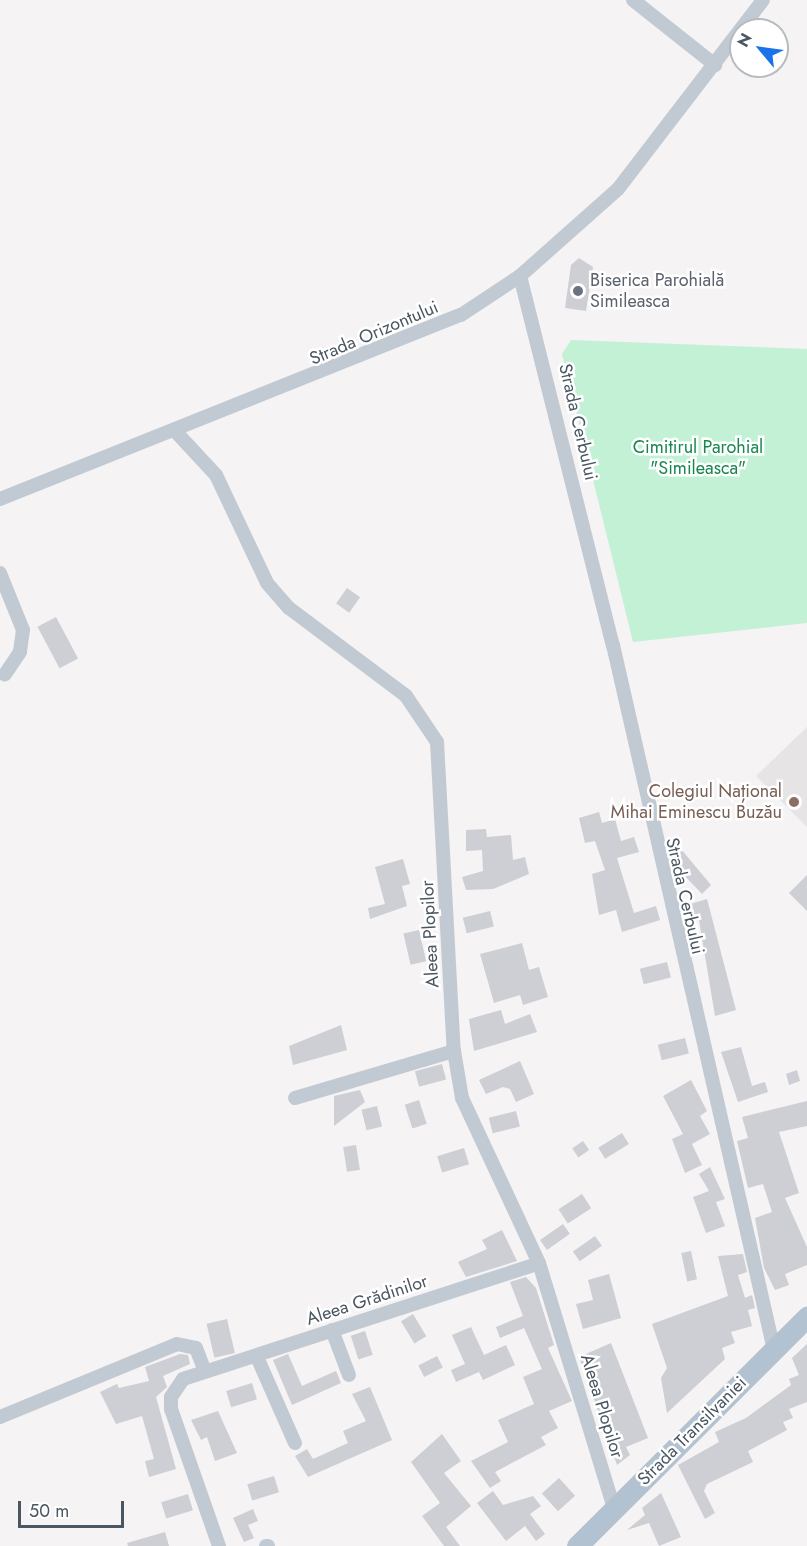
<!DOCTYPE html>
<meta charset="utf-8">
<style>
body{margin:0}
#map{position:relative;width:807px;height:1546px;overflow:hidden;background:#f5f3f3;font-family:Jost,sans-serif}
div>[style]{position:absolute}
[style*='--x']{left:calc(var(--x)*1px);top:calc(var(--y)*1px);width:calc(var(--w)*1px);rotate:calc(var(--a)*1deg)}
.education>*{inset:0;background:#e6e4e5}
.green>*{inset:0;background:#c3f1d5}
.building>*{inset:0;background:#cdcfd5;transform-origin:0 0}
.minor>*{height:14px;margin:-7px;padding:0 7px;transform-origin:7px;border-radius:7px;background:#c1cad2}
.primary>*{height:21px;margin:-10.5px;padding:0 10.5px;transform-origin:10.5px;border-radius:10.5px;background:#b3c2d1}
.dots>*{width:16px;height:16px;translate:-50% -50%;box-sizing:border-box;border:3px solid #fff;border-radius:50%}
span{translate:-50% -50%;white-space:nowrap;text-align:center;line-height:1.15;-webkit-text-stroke:5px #fff;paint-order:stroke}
.worship-label{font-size:18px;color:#5b616d}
.left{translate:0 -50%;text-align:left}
.street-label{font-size:18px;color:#4a5661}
.park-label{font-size:18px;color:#17864f}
.education-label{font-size:18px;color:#785e54}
.right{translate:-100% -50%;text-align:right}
.north{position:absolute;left:729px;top:18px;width:60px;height:60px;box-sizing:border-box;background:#fff;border:2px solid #b7bbc0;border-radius:50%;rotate:299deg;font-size:16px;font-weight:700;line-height:24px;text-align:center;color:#4a5661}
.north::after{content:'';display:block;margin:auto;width:21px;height:27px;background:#1a73e8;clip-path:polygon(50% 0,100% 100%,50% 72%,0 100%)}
.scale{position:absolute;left:18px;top:1501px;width:106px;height:27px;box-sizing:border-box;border:3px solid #4a5661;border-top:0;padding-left:8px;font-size:18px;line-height:21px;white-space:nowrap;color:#4a5661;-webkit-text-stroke:4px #fff;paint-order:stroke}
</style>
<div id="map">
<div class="education">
<i style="clip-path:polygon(807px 727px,807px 827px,756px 776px)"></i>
</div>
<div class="green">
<i style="clip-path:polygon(571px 340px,807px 349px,807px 623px,633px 642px,562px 354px)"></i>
</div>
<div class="building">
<i style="clip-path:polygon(579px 258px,593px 267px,586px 311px,565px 308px,571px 265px)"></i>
<i style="left:347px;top:588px;width:16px;height:19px;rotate:35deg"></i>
<i style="left:56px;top:617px;width:47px;height:21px;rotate:62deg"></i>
<i style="clip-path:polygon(599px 812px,602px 823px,615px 819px,621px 841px,634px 837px,639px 852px,617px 858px,634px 913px,656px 906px,660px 920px,622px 932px,616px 910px,599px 915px,592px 874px,605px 870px,595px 841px,585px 843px,579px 818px)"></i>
<i style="clip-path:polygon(486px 829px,487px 837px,511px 835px,513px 860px,525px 857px,529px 874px,493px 889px,466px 890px,462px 877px,483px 871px,482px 850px,466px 851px,466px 830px)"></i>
<i style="clip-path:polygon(671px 837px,711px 885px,702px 894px,681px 872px)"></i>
<i style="clip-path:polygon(403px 859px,410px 884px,402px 886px,407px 906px,370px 919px,368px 908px,385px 904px,375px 867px)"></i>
<i style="clip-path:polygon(807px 875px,807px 911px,789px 893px)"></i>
<i style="clip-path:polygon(707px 899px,736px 1010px,715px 1016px,699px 920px,691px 922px,687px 905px)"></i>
<i style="left:490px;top:911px;width:16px;height:28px;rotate:76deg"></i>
<i style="left:419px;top:930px;width:32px;height:16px;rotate:77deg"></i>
<i style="clip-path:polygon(522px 943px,529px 970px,539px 967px,548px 997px,523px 1005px,520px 995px,494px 1003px,480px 954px)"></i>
<i style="left:667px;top:962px;width:16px;height:28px;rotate:76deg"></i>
<i style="clip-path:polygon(501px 1010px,505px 1024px,530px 1014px,537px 1032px,474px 1051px,469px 1019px)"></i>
<i style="clip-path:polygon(341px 1025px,347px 1050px,293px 1065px,289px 1046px)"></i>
<i style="left:685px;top:1038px;width:16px;height:28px;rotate:76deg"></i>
<i style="clip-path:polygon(741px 1047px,752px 1086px,765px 1082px,768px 1092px,738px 1102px,721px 1052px)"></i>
<i style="clip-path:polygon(520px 1061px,534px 1094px,516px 1102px,510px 1089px,503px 1087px,486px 1094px,479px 1080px)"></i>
<i style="left:442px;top:1064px;width:16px;height:28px;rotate:75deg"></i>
<i style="clip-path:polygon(797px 1070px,800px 1081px,789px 1085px,786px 1074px)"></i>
<i style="clip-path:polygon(691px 1080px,707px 1111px,700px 1116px,710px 1134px,692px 1144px,702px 1165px,685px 1173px,672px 1139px,683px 1134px,663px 1096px)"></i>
<i style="clip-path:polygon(360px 1090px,365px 1102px,334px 1126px,334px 1096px)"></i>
<i style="left:419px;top:1100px;width:25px;height:15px;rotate:72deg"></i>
<i style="clip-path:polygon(807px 1101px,807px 1126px,779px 1132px,799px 1193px,785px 1198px,807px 1247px,807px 1265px,785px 1274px,789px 1285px,775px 1290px,764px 1268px,755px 1218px,772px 1212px,763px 1184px,748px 1188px,737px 1141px,748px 1138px,742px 1117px)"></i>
<i style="left:377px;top:1106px;width:21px;height:16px;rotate:76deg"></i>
<i style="left:516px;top:1111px;width:16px;height:28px;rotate:76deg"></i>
<i style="left:622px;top:1133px;width:13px;height:28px;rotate:58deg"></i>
<i style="left:583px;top:1141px;width:11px;height:13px;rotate:56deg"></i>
<i style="left:356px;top:1145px;width:25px;height:13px;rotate:81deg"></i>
<i style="left:464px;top:1148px;width:17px;height:28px;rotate:73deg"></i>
<i style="clip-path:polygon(710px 1167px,725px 1199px,716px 1202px,725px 1226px,706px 1233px,693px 1197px,709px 1191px,699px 1174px)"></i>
<i style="left:582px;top:1194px;width:17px;height:28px;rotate:57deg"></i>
<i style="left:563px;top:1224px;width:12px;height:28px;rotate:55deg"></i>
<i style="clip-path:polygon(502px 1230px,517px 1261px,466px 1277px,458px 1262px,487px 1249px,482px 1240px)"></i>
<i style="left:595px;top:1236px;width:12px;height:27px;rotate:55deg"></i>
<i style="left:691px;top:1251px;width:29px;height:10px;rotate:78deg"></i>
<i style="clip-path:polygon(743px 1254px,747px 1272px,738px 1275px,745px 1298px,752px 1295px,755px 1308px,748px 1310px,752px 1326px,731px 1332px,735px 1343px,722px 1348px,725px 1359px,667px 1413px,661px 1378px,667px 1368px,652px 1324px,728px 1296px,718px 1256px)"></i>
<i style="clip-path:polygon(609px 1274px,621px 1318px,583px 1329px,576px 1304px,593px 1300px,588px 1280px)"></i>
<i style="clip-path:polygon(526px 1277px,536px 1288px,554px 1345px,548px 1348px,572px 1401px,549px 1411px,558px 1428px,541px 1437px,546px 1445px,495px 1472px,501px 1481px,490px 1488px,471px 1461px,508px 1442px,498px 1420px,534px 1404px,523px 1377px,542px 1369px,524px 1328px,500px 1338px,496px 1327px,523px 1316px,510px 1282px)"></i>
<i style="left:413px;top:1314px;width:26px;height:14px;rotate:59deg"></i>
<i style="left:227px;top:1319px;width:35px;height:21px;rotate:77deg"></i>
<i style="clip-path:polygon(471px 1327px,484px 1355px,506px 1345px,515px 1365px,483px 1380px,479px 1372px,456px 1382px,451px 1370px,465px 1364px,452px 1335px)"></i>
<i style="left:365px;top:1331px;width:25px;height:15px;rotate:72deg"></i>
<i style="clip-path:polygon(611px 1343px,648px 1438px,626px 1447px,630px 1455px,617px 1465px,579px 1357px)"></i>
<i style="clip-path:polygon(807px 1344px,807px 1402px,789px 1409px,793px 1418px,783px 1422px,787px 1430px,748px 1451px,753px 1462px,707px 1484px,704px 1491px,715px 1513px,705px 1519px,678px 1465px,719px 1442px,715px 1432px,746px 1418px,791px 1385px,789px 1379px,799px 1375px,792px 1358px)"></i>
<i style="clip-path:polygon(180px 1354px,188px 1355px,190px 1364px,163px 1376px,167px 1387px,156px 1397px,176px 1469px,149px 1477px,145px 1461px,154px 1459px,142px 1416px,116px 1424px,100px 1392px,117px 1384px,119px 1388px,149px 1381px,145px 1367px)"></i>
<i style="clip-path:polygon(288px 1354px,302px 1386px,336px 1371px,341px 1383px,292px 1405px,273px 1360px)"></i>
<i style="left:437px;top:1356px;width:13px;height:21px;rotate:63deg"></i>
<i style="left:252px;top:1383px;width:17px;height:27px;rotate:73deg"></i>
<i style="clip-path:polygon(370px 1387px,392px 1440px,308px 1477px,295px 1456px,307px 1449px,313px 1459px,348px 1443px,343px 1431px,366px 1421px,352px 1394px)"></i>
<i style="clip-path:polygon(218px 1411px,237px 1453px,215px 1461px,207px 1437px,201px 1440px,191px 1420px)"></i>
<i style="clip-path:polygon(442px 1434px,461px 1461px,444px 1473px,471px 1506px,446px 1527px,460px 1546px,444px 1546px,422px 1516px,440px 1503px,411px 1462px)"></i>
<i style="left:274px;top:1476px;width:17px;height:28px;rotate:73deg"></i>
<i style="left:559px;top:1478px;width:24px;height:23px;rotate:48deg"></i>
<i style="clip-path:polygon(493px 1491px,503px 1505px,533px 1496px,541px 1506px,530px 1514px,545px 1534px,536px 1541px,525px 1526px,506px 1541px,477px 1503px)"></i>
<i style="clip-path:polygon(661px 1493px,681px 1537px,659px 1546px,649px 1523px,627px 1530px,645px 1515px,642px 1508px)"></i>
<i style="left:188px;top:1494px;width:17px;height:28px;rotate:73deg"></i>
<i style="clip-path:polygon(253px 1509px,258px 1521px,248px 1525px,254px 1538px,244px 1542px,233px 1518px)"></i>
<i style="clip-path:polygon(165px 1532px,169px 1546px,128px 1546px,127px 1543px)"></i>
</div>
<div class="minor">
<i style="--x:633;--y:0;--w:105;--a:38.4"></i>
<i style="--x:520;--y:276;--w:381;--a:75.9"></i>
<i style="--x:613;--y:645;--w:723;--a:77.14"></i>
<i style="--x:176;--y:432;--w:59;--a:47.1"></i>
<i style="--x:216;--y:475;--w:119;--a:64.7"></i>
<i style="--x:267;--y:583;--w:33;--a:49"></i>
<i style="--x:289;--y:608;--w:146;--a:36.9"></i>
<i style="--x:406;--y:696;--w:55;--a:56"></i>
<i style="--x:437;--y:742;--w:309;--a:86.9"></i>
<i style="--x:454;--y:1051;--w:48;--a:80.3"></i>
<i style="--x:462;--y:1098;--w:182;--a:65"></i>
<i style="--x:539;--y:1263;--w:257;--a:73"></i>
<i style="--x:0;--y:499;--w:496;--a:-21.8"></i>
<i style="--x:461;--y:315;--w:71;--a:-33.5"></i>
<i style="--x:520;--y:276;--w:131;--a:-41.6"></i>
<i style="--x:618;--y:189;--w:238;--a:-52.5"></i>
<i style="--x:0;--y:573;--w:61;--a:68"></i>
<i style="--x:23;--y:630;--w:22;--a:98"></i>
<i style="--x:20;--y:652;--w:27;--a:124"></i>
<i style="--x:295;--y:1098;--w:166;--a:-16.5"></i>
<i style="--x:332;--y:1330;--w:48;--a:69.3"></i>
<i style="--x:257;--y:1357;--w:94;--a:66.2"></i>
<i style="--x:0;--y:1417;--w:191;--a:-22.4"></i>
<i style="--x:177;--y:1344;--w:19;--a:12"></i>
<i style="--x:196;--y:1348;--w:25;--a:69"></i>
<i style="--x:219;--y:1546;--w:145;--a:-109.3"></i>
<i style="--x:171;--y:1409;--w:12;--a:-90"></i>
<i style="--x:171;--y:1397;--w:22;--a:-56"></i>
<i style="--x:183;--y:1379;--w:374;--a:-18"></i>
<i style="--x:266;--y:1546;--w:2;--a:0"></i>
</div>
<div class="primary">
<i style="--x:577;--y:1546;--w:325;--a:-44.9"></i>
</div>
<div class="dots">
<i style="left:578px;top:291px;background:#6b7280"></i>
<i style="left:794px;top:802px;background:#8d6e63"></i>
</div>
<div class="worship-label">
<span class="left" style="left:590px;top:291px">Biserica Parohială<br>Simileasca</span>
</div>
<div class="street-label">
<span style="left:374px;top:333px;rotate:-23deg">Strada Orizontului</span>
<span style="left:578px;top:422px;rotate:77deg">Strada Cerbului</span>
<span style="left:685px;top:896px;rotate:77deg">Strada Cerbului</span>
<span style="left:430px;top:934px;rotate:-93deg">Aleea Plopilor</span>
<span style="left:367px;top:1300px;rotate:-18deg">Aleea Grădinilor</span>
<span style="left:602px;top:1406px;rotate:73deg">Aleea Plopilor</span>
<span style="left:692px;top:1431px;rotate:-45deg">Strada Transilvaniei</span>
</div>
<div class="park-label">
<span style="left:698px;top:458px">Cimitirul Parohial<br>"Simileasca"</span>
</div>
<div class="education-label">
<span class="right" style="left:782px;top:802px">Colegiul Național<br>Mihai Eminescu Buzău</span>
</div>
<div class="north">N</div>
<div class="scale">50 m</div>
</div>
